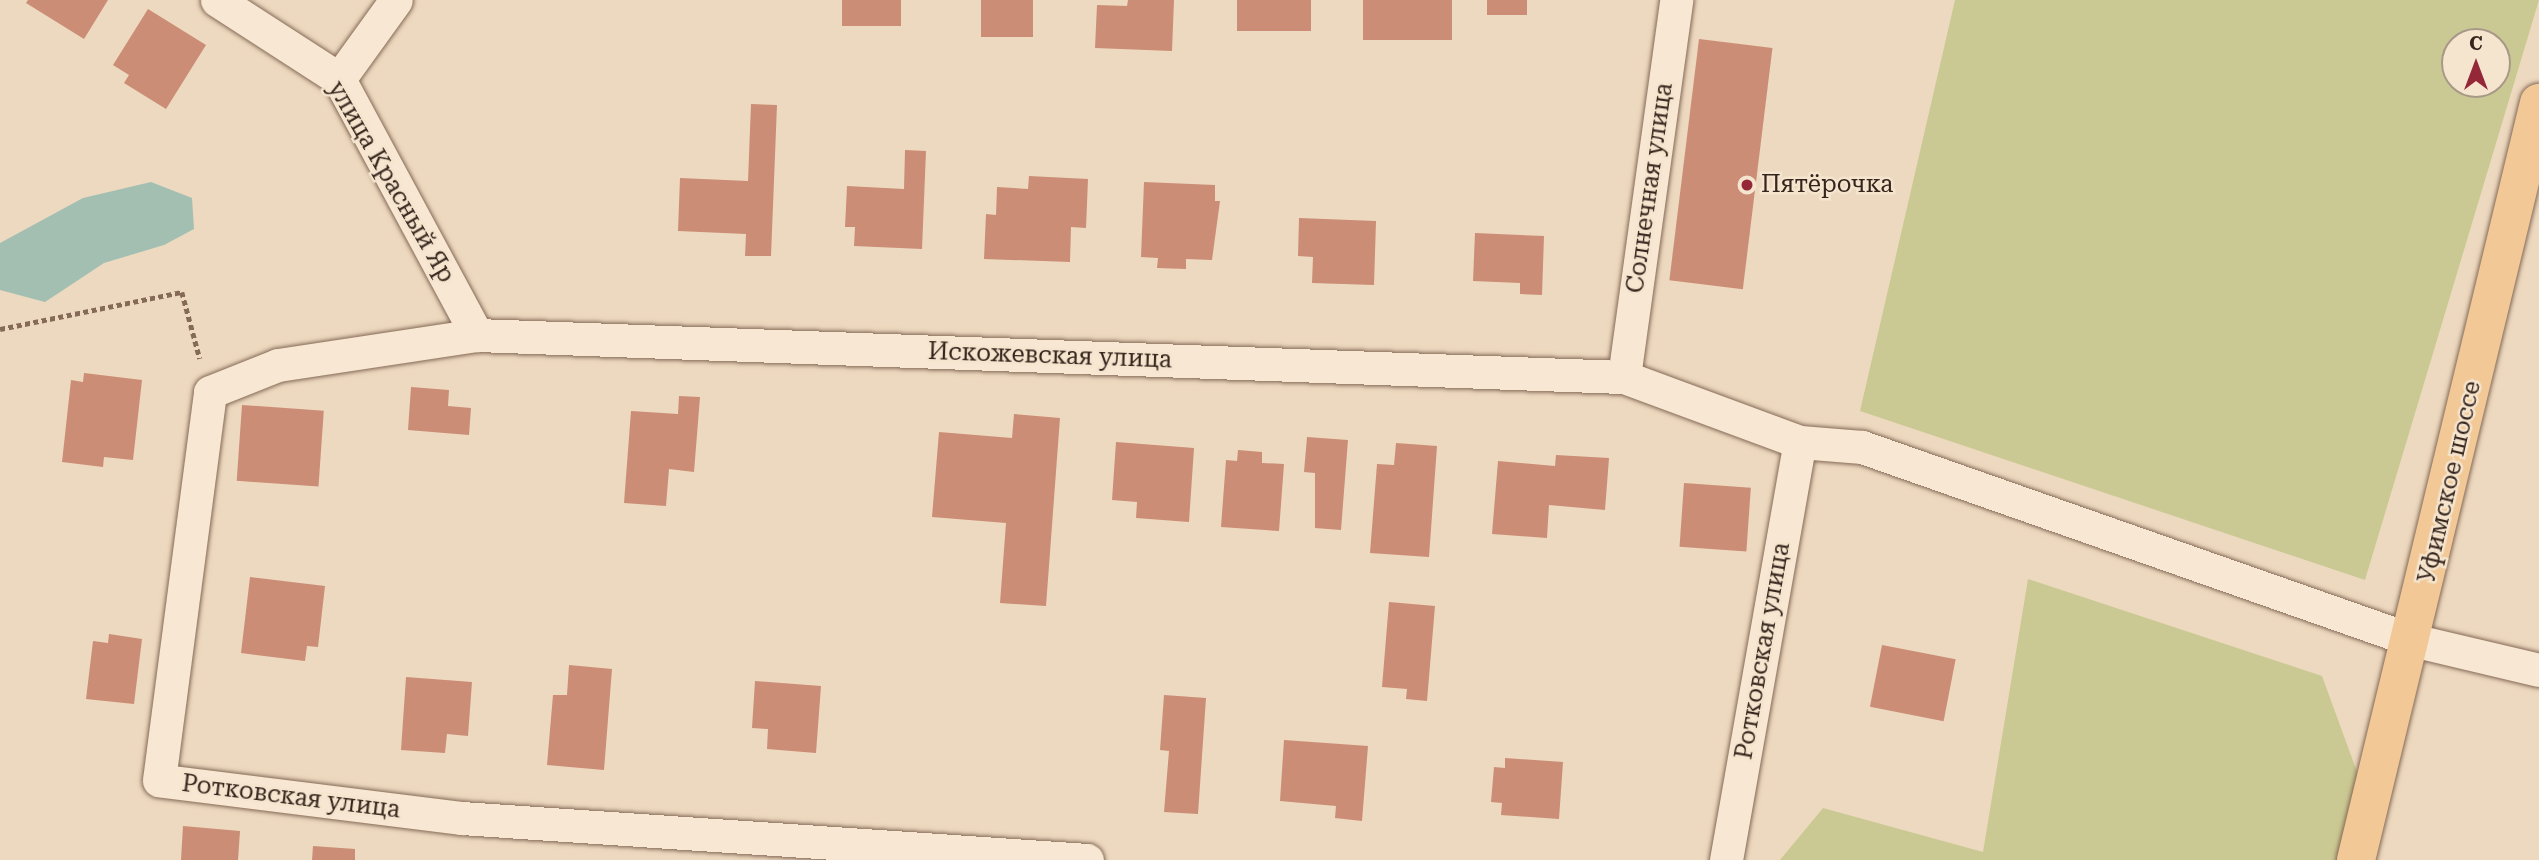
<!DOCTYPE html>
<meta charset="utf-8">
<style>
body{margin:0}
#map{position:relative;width:2539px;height:860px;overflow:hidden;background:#edd9bf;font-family:"Roboto Serif",serif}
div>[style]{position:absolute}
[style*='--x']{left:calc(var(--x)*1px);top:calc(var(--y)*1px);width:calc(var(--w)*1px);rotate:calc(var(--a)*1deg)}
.green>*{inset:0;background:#cbc993}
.water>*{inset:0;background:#a2bfb2}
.building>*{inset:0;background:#cb8d75;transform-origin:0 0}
.path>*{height:4.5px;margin-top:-2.25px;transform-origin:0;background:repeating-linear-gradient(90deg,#856a58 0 5px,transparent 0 8.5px)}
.roads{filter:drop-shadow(0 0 2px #856a58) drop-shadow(0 0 2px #856a58)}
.street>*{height:33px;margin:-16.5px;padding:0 16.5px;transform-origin:16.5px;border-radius:16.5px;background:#f8e7d2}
.primary>*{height:38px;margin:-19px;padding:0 19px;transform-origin:19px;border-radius:19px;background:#f1c896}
.dots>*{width:19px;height:19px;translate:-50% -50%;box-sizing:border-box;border:4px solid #f5e4ce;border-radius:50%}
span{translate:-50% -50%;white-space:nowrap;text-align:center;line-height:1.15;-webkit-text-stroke:5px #f5e4ce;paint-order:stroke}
.street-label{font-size:24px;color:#35251c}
.poi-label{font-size:24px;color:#35251c}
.left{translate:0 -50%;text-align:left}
.north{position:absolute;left:2441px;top:28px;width:70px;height:70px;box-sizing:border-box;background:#f5e4ce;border:2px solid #a89887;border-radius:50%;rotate:0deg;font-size:19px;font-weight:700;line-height:28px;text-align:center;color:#35251c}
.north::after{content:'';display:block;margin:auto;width:24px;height:32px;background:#942838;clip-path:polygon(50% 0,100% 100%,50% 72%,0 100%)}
</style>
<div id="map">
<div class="green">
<i style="clip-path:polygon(evenodd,1955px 0,2539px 0,2365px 580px,1860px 411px,1955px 0,2497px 42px,2497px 84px,2455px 84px,2455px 42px,2497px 42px)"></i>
<i style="clip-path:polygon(2028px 579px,2322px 676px,2363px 788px,2344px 860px,1780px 860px,1823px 808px,1983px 852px)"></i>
</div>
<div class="water">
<i style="clip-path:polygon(151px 182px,192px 198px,194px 229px,164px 245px,104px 263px,45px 302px,0 290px,0 243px,83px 198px)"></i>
</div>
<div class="building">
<i style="clip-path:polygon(28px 0,108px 0,84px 39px,26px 3px)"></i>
<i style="left:842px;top:0;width:59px;height:26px"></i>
<i style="left:981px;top:0;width:52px;height:37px"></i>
<i style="clip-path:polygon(1128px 0,1174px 0,1172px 51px,1095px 48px,1097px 5px,1127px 6px)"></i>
<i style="left:1237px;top:0;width:74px;height:31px"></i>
<i style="left:1363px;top:0;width:89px;height:40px"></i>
<i style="left:1487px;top:0;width:40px;height:15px"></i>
<i style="clip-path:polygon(148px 9px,206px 45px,166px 109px,124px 83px,129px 75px,113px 65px)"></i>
<i style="left:1699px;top:39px;width:74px;height:243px;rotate:7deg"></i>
<i style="clip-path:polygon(751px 104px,777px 105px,771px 256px,745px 256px,746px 234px,678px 231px,680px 178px,748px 181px)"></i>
<i style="clip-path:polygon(905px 150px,926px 151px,922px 249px,854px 246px,855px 227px,845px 227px,847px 186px,904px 189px)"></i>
<i style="clip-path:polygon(1029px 176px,1088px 179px,1086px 228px,1071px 227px,1070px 262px,984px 259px,986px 214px,996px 215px,997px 187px,1028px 189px)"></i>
<i style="clip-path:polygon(1144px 182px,1215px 185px,1215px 201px,1220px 201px,1212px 260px,1186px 259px,1186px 269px,1157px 268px,1158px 258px,1141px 257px)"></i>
<i style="clip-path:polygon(1299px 218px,1376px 221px,1374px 285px,1312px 283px,1313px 257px,1298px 256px)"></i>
<i style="clip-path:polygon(1475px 233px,1544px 236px,1542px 295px,1520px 294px,1520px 283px,1473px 281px)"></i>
<i style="clip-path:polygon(84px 373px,142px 380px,133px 460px,104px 457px,103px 467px,62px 462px,71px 380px,83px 382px)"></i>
<i style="clip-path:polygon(411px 387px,449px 390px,448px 406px,471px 408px,469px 435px,408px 430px)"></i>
<i style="clip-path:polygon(679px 396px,700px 397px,694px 472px,669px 469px,666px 506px,624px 503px,631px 411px,678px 414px)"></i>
<i style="left:242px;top:405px;width:82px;height:76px;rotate:4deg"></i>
<i style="clip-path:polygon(1014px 414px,1060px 418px,1046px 606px,1000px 603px,1006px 523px,932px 517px,939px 432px,1012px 438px)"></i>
<i style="clip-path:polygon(1307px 437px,1348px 440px,1341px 530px,1315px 528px,1315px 473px,1304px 472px)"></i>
<i style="clip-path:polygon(1116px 442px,1194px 448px,1189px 522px,1136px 518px,1137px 502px,1112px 500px)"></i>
<i style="clip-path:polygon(1396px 443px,1437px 446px,1429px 557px,1370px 553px,1377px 464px,1394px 465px)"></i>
<i style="clip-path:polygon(1238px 450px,1262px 452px,1262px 463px,1284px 464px,1279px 531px,1221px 527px,1226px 460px,1237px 461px)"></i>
<i style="clip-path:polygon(1556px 455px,1609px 458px,1605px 510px,1549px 505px,1547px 538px,1492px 534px,1498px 461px,1555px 466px)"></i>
<i style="left:1684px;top:483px;width:67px;height:64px;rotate:4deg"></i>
<i style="clip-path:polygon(250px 577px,325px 586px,318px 647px,307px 646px,305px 661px,241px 653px)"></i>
<i style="clip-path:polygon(1389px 602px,1435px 606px,1427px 701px,1406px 699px,1407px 689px,1382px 687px)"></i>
<i style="clip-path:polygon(109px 634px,142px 639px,134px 704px,86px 699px,93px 641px,108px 643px)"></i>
<i style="left:1882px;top:645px;width:75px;height:63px;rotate:11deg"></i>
<i style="clip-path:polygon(569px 665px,612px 669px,604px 770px,547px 765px,553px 695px,567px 695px)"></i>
<i style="clip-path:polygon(406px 677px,472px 682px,468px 736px,447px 734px,445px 753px,401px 750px)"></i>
<i style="clip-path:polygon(755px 681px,821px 686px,816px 753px,767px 749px,768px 729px,752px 728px)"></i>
<i style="clip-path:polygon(1164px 695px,1206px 698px,1198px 814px,1164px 812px,1169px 751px,1160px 750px)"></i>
<i style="clip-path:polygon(1284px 740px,1368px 746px,1362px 821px,1335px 818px,1336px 806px,1280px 801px)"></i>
<i style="clip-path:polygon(1505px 758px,1563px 762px,1559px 819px,1501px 815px,1502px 803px,1491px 802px,1494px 767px,1505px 768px)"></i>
<i style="clip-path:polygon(183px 826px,240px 831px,238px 860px,181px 860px)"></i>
<i style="clip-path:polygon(313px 846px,355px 849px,355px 860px,312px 860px)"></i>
</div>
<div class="path">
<i style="--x:0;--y:329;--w:186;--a:-11.5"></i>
<i style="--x:182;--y:292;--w:69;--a:75"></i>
</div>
<div class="roads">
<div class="street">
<i style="--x:217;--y:0;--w:145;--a:32.9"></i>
<i style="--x:339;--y:79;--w:291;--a:61.7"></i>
<i style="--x:339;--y:79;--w:97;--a:-54.2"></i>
<i style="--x:1624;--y:377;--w:381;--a:-82.1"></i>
<i style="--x:1087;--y:860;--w:626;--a:-176.16"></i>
<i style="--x:462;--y:818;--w:305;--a:-172.9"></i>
<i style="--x:159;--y:780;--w:391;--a:-82.5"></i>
<i style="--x:210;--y:392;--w:73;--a:-21.7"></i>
<i style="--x:278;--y:365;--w:201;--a:-8.6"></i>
<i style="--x:477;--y:335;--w:1148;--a:2.1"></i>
<i style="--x:1624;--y:377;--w:188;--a:20.3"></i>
<i style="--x:1800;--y:442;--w:62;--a:4.6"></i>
<i style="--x:1862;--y:447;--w:583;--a:19.34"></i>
<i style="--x:2412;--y:640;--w:130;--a:13.3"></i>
<i style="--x:1726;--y:860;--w:424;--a:-80"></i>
</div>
<div class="primary">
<i style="--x:2356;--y:860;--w:779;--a:-76.41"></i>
</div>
</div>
<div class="dots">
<i style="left:1747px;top:185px;background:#942838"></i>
</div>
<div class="street-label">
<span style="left:391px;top:182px;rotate:60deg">улица Красный Яр</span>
<span style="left:1650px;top:188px;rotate:-82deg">Солнечная улица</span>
<span style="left:1050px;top:356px;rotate:2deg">Искожевская улица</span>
<span style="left:2450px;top:482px;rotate:-77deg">Уфимское шоссе</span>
<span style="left:1763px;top:651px;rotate:-80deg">Ротковская улица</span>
<span style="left:291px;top:797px;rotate:7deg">Ротковская улица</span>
</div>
<div class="poi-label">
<span class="left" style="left:1761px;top:185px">Пятёрочка</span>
</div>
<div class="north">С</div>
</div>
